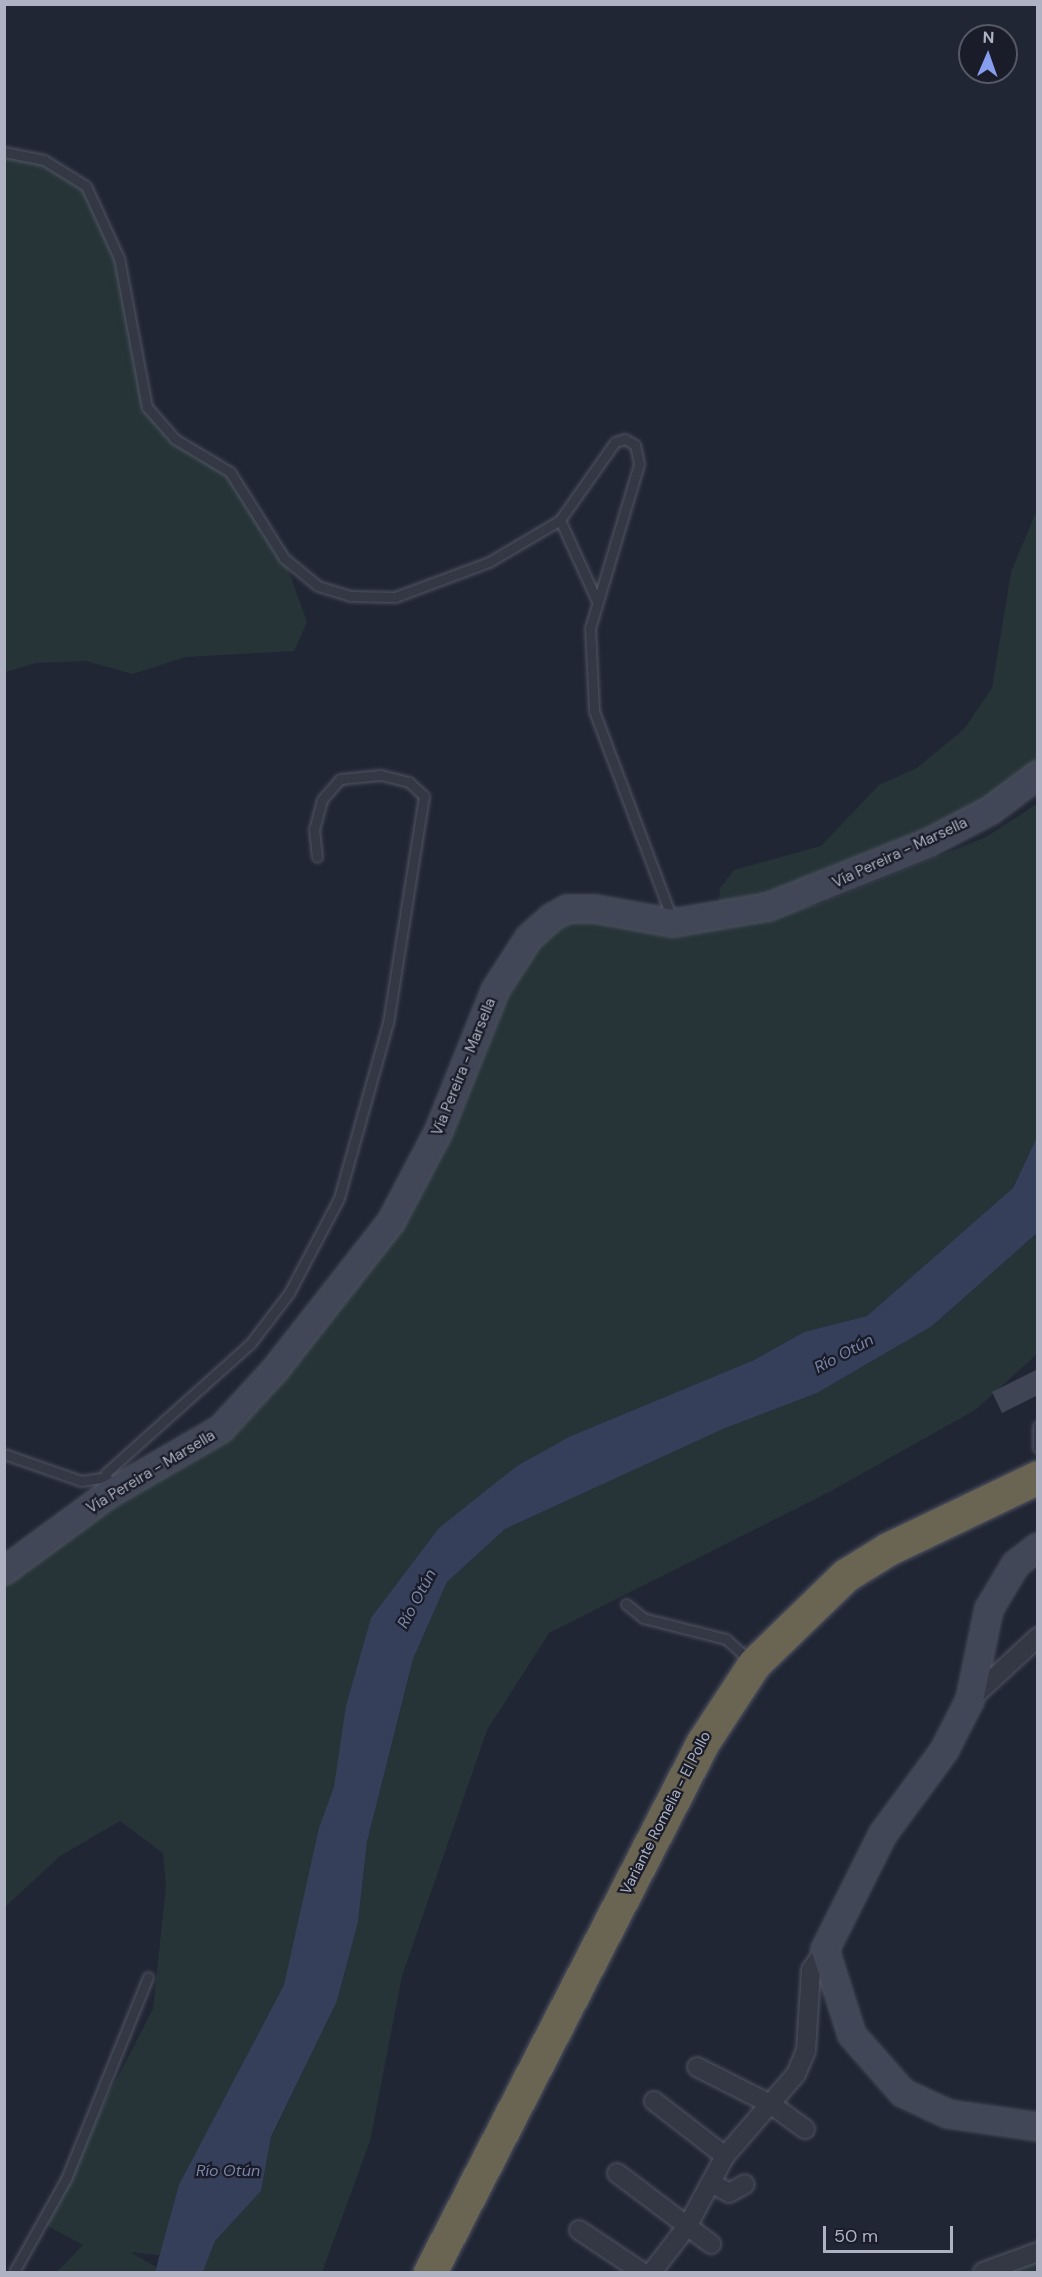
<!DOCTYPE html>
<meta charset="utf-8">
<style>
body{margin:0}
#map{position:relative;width:1042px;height:2277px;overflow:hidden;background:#212634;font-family:"DM Sans",sans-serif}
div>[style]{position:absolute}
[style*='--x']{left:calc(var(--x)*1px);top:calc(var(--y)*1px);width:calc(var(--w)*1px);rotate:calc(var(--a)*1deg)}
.green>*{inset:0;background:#263438}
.water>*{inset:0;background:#363f5a}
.building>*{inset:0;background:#3f4555}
.roads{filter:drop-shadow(0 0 2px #515563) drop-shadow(0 0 2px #515563)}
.lane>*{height:9px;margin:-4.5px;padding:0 4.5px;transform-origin:4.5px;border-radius:4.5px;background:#343845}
.street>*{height:18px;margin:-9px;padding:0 9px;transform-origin:9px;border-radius:9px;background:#343845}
.secondary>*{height:26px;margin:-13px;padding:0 13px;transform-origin:13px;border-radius:13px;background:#424757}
.highway>*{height:33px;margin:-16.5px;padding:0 16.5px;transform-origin:16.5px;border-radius:16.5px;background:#6a6452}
span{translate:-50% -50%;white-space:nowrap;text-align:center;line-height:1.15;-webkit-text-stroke:4.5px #1a1d29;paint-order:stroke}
.street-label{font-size:15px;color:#aeb2c2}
.water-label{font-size:16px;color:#7985a8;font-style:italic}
.frame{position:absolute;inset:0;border:6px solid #aeb2c2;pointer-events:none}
.north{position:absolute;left:958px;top:24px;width:60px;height:60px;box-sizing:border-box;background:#1a1d29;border:2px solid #555966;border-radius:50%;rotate:2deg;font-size:16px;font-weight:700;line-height:24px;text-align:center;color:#aeb2c2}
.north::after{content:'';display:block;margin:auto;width:21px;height:27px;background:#879eee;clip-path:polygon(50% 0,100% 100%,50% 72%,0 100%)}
.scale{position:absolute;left:823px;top:2226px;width:130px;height:27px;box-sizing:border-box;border:3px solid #aeb2c2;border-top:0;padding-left:8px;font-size:18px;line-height:21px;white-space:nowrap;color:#aeb2c2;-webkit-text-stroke:4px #1a1d29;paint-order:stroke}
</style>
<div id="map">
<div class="green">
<i style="clip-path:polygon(5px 152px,44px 160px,86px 186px,117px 252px,147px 407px,175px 439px,230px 472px,284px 558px,307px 622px,294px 651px,185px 657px,133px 674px,86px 661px,36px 663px,5px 672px)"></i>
<i style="clip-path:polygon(1037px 510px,1037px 775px,928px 843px,718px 910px,720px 888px,734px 870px,821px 846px,879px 785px,917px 768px,964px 729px,992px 688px,1011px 572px)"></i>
<i style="clip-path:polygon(1037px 804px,1037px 1137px,1013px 1188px,867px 1316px,804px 1332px,754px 1360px,571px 1436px,362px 1653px,316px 1971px,189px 2245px,158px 2255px,130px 2252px,156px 2267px,155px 2272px,57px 2272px,83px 2245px,42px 2223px,153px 2009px,166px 1886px,163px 1853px,120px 1821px,60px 1856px,5px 1907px,4px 1570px,221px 1429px,391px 1222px,461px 1069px,549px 919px,721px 927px,819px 904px,986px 837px)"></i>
<i style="clip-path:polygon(1037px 1233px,1037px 1354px,975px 1410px,831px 1491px,549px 1633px,487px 1730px,402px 1976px,370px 2141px,322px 2272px,203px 2272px,215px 2241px,261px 2191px,271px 2138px,337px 2001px,358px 1922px,367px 1842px,413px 1659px,447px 1582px,505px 1529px,723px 1429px,817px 1393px,932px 1326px)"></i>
<i style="clip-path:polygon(1037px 2252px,1037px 2272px,983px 2272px)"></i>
</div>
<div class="water">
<i style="clip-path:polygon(1037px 1137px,1037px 1233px,932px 1326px,817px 1393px,723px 1429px,505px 1529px,447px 1582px,413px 1659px,367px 1842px,358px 1922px,337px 2001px,271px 2137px,261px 2191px,215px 2241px,203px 2272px,155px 2272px,179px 2185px,284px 1985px,319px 1828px,334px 1787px,346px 1706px,371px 1618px,439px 1528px,517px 1466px,571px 1436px,754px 1360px,804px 1332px,867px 1316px,1013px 1188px)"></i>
</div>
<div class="building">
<i style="clip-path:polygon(1038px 1369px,1038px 1395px,1002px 1413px,992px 1392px)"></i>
</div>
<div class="roads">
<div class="lane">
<i style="--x:4;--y:152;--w:41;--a:11.3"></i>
<i style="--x:44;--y:160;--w:49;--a:31.8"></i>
<i style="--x:86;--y:186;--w:79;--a:65.4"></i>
<i style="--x:119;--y:258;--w:152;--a:79.4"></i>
<i style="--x:147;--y:407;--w:43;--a:48.8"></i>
<i style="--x:175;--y:439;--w:64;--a:31"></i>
<i style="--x:230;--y:472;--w:102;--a:57.9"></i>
<i style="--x:284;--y:558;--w:44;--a:39.5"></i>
<i style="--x:318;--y:586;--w:34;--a:17"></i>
<i style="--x:351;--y:596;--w:44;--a:1.3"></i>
<i style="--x:395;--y:597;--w:100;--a:-20.4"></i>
<i style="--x:489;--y:562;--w:82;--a:-30.6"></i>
<i style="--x:560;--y:520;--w:95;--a:-54.8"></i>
<i style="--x:615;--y:442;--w:10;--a:-17"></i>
<i style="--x:625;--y:439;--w:12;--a:31"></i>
<i style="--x:635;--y:445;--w:19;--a:78"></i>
<i style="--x:639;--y:464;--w:171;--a:106.6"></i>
<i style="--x:590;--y:628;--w:83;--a:87.2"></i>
<i style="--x:594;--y:711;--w:222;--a:69.4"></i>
<i style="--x:560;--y:520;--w:87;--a:65.5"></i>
<i style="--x:1038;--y:1426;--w:22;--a:90"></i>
<i style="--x:4;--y:1454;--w:82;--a:19.3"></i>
<i style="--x:81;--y:1481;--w:26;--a:-9"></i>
<i style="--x:106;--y:1473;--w:193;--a:-41.9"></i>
<i style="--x:250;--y:1344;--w:64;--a:-52.6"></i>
<i style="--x:289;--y:1293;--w:107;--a:-62.2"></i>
<i style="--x:339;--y:1198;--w:182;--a:-74.4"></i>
<i style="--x:388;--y:1023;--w:230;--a:-81"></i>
<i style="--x:424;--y:796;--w:21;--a:-137"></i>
<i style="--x:409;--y:782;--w:30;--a:-166"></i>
<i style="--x:380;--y:775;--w:40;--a:174.3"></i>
<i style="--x:340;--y:779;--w:28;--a:131"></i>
<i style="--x:322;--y:800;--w:30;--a:105"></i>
<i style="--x:314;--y:829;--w:28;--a:84"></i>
<i style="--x:626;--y:1604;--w:22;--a:39"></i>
<i style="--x:643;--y:1618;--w:86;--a:14.2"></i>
<i style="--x:726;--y:1639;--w:31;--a:42"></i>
<i style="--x:14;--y:2272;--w:107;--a:-60.8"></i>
<i style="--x:66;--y:2179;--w:218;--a:-67.9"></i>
</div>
<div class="street">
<i style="--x:970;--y:1700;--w:93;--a:-42.8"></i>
<i style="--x:697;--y:2067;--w:84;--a:26.9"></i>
<i style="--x:772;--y:2105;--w:41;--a:36"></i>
<i style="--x:654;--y:2101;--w:90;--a:37.8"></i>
<i style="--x:617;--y:2173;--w:118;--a:37.1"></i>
<i style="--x:713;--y:2184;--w:18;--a:29"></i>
<i style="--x:729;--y:2193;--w:18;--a:-29"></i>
<i style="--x:579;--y:2230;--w:76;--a:33.7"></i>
<i style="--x:652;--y:2272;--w:59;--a:-52.5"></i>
<i style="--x:688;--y:2225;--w:78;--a:-61.8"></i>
<i style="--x:725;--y:2156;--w:108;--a:-49.1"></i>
<i style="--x:796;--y:2074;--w:26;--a:-67"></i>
<i style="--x:806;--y:2050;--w:80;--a:-86.4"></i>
<i style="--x:811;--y:1970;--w:24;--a:-55"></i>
<i style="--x:983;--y:2272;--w:59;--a:-20"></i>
</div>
<div class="secondary">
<i style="--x:1038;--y:1547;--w:28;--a:142"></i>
<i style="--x:1016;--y:1564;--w:52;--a:121"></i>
<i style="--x:989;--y:1609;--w:93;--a:101.8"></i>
<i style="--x:970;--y:1700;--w:57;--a:117"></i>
<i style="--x:944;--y:1751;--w:103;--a:126.3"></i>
<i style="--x:883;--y:1834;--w:130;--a:116.6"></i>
<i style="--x:825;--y:1950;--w:89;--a:72.4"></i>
<i style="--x:852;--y:2035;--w:77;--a:48.7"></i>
<i style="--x:903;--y:2093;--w:50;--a:25"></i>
<i style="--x:948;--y:2114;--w:91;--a:8.2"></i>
<i style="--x:4;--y:1571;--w:130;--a:-36.3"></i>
<i style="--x:109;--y:1494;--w:129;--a:-30.1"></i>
<i style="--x:221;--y:1429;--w:80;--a:-47.5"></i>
<i style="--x:275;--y:1370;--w:188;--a:-51.9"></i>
<i style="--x:391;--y:1222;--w:101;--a:-62.2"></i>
<i style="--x:438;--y:1133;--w:155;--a:-68.1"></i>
<i style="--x:496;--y:989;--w:61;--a:-57.1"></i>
<i style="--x:529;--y:938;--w:30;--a:-42"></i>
<i style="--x:551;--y:918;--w:18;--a:-29"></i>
<i style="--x:567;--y:909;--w:28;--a:0"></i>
<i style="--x:595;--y:909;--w:79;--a:10.2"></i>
<i style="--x:673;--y:923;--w:96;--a:-9.6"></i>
<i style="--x:768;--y:907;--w:172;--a:-21.8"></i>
<i style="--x:928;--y:843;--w:71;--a:-27.6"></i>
<i style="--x:991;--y:810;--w:59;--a:-36.7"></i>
</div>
<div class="highway">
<i style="--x:430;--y:2272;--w:596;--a:-62.75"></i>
<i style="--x:703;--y:1742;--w:93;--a:-56.8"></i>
<i style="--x:754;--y:1664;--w:128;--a:-44.1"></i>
<i style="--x:846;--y:1575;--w:49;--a:-31.8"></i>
<i style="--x:888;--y:1549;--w:166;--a:-25.6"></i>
</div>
</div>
<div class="street-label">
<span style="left:900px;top:853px;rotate:-25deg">Vía Pereira - Marsella</span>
<span style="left:464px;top:1067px;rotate:-68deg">Vía Pereira - Marsella</span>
<span style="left:151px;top:1472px;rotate:-31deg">Vía Pereira - Marsella</span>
<span style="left:666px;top:1813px;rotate:-63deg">Variante Romelia - El Pollo</span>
</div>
<div class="water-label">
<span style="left:844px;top:1354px;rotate:-28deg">Río Otún</span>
<span style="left:417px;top:1599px;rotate:-62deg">Río Otún</span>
<span style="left:228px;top:2171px">Río Otún</span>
</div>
<div class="frame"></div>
<div class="north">N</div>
<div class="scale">50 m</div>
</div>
